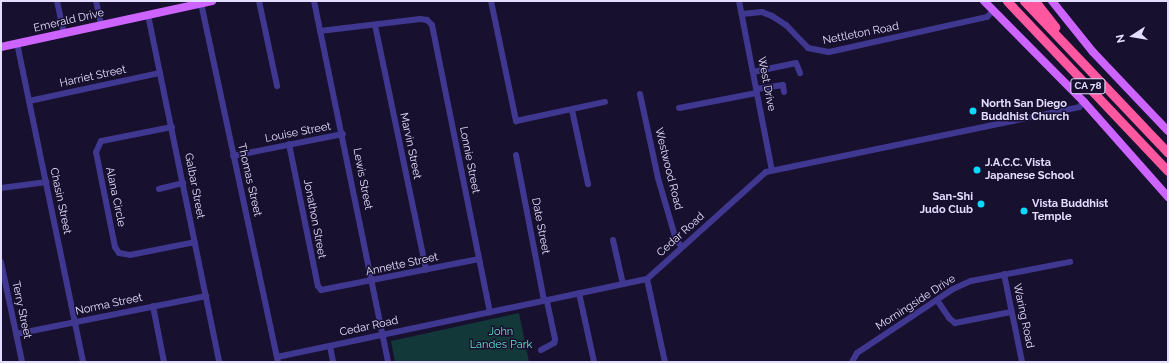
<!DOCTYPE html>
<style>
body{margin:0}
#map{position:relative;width:1169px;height:363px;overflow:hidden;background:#17102e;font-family:Raleway,sans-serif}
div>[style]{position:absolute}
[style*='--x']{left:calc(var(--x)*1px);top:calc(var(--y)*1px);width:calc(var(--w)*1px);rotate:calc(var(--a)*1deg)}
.green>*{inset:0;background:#133839}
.minor>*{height:6px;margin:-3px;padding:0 3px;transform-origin:3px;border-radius:3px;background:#403890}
.major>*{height:8px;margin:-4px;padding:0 4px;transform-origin:4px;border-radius:4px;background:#cd64ff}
.highway>*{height:9px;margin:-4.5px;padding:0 4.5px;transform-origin:4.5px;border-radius:4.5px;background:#ff58a0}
.dots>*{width:11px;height:11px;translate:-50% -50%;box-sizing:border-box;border:2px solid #17102e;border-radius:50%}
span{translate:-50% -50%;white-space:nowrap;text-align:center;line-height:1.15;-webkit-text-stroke:3px #17102e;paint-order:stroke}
.shield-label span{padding:1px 3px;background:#17102e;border:1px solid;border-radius:3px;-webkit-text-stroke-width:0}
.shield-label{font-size:10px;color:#e3ddff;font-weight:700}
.street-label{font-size:11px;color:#e3ddff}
.poi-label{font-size:11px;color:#e3ddff;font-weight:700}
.left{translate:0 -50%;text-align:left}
.right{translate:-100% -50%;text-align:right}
.park-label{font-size:11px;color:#60e9cd}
.frame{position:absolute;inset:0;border:2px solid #e3ddff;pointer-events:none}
.north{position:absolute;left:1113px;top:16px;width:40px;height:40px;-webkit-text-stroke:3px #17102e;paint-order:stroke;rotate:258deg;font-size:11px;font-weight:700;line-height:16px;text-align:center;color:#e3ddff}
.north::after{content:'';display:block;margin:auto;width:14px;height:18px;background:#e3ddff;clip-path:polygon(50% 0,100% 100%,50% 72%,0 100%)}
</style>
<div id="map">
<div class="green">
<i style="clip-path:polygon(519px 313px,529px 362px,395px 362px,391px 341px)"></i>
</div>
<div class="minor">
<i style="--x:57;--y:1;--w:34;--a:78"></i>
<i style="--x:96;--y:1;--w:24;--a:78"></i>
<i style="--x:259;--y:1;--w:87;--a:78"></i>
<i style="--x:314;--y:1;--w:369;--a:78.4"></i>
<i style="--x:491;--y:1;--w:123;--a:78.2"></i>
<i style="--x:516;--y:121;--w:91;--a:-12.1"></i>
<i style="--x:739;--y:1;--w:172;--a:79"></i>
<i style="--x:201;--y:3;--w:367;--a:77.9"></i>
<i style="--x:742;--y:14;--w:20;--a:-6"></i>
<i style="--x:762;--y:12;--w:11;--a:22"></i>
<i style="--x:772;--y:16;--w:17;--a:33"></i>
<i style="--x:786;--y:25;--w:32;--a:46"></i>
<i style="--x:808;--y:48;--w:21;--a:11"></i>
<i style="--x:829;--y:52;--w:162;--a:-12.5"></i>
<i style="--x:987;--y:17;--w:8;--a:-45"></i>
<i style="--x:148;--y:15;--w:354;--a:78.4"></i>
<i style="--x:375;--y:25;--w:250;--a:78.2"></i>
<i style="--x:320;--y:31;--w:101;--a:-6.8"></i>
<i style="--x:420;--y:19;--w:7;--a:8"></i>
<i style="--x:427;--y:20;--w:7;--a:45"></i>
<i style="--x:432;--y:25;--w:293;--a:78.6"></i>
<i style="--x:17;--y:43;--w:326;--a:78.3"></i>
<i style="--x:753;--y:72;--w:44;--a:-11.8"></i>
<i style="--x:796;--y:63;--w:11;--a:68"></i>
<i style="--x:757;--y:89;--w:26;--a:-9"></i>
<i style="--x:783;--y:85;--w:7;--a:82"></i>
<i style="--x:640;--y:94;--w:86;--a:77.9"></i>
<i style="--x:658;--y:178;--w:65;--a:73.8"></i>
<i style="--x:676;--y:240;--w:9;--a:49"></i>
<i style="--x:29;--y:101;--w:134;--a:-12.1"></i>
<i style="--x:679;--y:108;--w:79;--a:-10.9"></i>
<i style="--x:572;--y:110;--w:76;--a:77.8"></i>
<i style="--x:172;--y:127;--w:72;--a:168.8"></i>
<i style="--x:101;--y:141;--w:12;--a:114"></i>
<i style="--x:96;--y:152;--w:97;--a:78.7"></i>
<i style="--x:115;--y:247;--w:7;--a:56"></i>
<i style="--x:119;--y:253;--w:11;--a:10"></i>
<i style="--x:130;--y:255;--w:66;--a:-11.3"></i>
<i style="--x:289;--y:144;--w:145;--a:78.5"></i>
<i style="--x:318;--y:286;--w:5;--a:53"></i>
<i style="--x:321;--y:290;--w:161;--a:-11.1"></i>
<i style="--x:516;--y:155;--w:148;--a:79.1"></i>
<i style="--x:233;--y:156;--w:112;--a:-11.3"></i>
<i style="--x:1;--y:188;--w:46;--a:-7.4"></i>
<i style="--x:159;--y:189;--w:25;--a:-14"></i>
<i style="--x:613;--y:240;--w:45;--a:77.2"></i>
<i style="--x:1;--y:262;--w:102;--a:78.1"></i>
<i style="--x:1004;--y:274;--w:90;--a:78.4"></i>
<i style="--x:647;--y:279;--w:85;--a:77.8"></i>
<i style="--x:579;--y:293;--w:71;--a:77.7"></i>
<i style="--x:937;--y:300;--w:22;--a:56"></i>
<i style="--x:949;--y:318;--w:8;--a:40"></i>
<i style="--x:955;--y:323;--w:57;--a:-11.1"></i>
<i style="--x:153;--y:306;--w:57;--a:78.9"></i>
<i style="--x:16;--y:334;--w:194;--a:-11.3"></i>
<i style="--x:330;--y:346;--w:16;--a:79"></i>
<i style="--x:541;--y:350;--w:15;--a:-28"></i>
<i style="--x:554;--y:343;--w:4;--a:-76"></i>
<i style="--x:555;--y:339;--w:40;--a:-102"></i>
<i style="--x:277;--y:357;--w:378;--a:-11.9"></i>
<i style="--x:647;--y:279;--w:160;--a:-42"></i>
<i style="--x:766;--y:172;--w:320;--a:-11.7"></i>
<i style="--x:1079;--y:107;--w:7;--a:-45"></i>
<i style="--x:852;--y:362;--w:10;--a:-61"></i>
<i style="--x:857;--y:353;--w:115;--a:-33.7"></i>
<i style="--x:953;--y:289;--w:20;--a:-24"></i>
<i style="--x:971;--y:281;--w:101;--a:-10.9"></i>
</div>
<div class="major">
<i style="--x:984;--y:1;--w:142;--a:45.3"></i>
<i style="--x:1084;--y:102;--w:127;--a:48.5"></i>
<i style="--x:1052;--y:1;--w:65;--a:51.2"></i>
<i style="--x:1093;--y:52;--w:109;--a:46.5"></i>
<i style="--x:1;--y:47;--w:216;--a:-12.3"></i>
</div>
<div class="highway">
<i style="--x:1007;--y:1;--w:234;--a:46.6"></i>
<i style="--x:1024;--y:1;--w:209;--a:46.5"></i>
<i style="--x:1035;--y:1;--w:33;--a:52"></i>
</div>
<div class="dots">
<i style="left:973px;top:111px;background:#09daff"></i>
<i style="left:977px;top:170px;background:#09daff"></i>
<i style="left:981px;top:204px;background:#09daff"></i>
<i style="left:1024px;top:211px;background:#09daff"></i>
</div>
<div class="shield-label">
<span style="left:1088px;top:86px">CA 78</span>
</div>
<div class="street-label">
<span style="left:69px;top:21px;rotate:-13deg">Emerald Drive</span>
<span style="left:861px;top:34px;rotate:-11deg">Nettleton Road</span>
<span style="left:93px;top:77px;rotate:-12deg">Harriet Street</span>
<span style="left:766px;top:84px;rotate:79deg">West Drive</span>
<span style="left:298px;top:133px;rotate:-11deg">Louise Street</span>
<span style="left:410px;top:146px;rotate:78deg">Marvin Street</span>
<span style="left:469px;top:160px;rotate:79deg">Lonnie Street</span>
<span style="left:668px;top:169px;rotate:76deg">Westwood Road</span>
<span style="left:362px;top:179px;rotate:79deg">Lewis Street</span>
<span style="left:249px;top:180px;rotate:77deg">Thomas Street</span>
<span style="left:194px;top:186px;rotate:79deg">Galbar Street</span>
<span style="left:115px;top:197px;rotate:78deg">Alana Circle</span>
<span style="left:60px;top:201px;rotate:78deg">Chasin Street</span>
<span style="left:314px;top:219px;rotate:79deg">Jonathon Street</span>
<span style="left:540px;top:226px;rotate:79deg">Date Street</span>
<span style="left:681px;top:235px;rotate:-42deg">Cedar Road</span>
<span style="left:402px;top:265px;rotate:-12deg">Annette Street</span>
<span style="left:916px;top:303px;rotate:-33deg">Morningside Drive</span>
<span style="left:109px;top:305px;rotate:-12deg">Norma Street</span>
<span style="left:21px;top:310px;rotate:78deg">Terry Street</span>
<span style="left:1023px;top:316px;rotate:78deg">Waring Road</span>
<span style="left:369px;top:327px;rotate:-12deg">Cedar Road</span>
</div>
<div class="poi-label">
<span class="left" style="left:981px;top:111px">North San Diego<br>Buddhist Church</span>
<span class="left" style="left:985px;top:170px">J.A.C.C. Vista<br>Japanese School</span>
<span class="right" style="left:973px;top:204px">San-Shi<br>Judo Club</span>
<span class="left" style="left:1032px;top:211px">Vista Buddhist<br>Temple</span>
</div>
<div class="park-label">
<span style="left:501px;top:339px">John<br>Landes Park</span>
</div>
<div class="frame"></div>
<div class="north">N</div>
</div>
